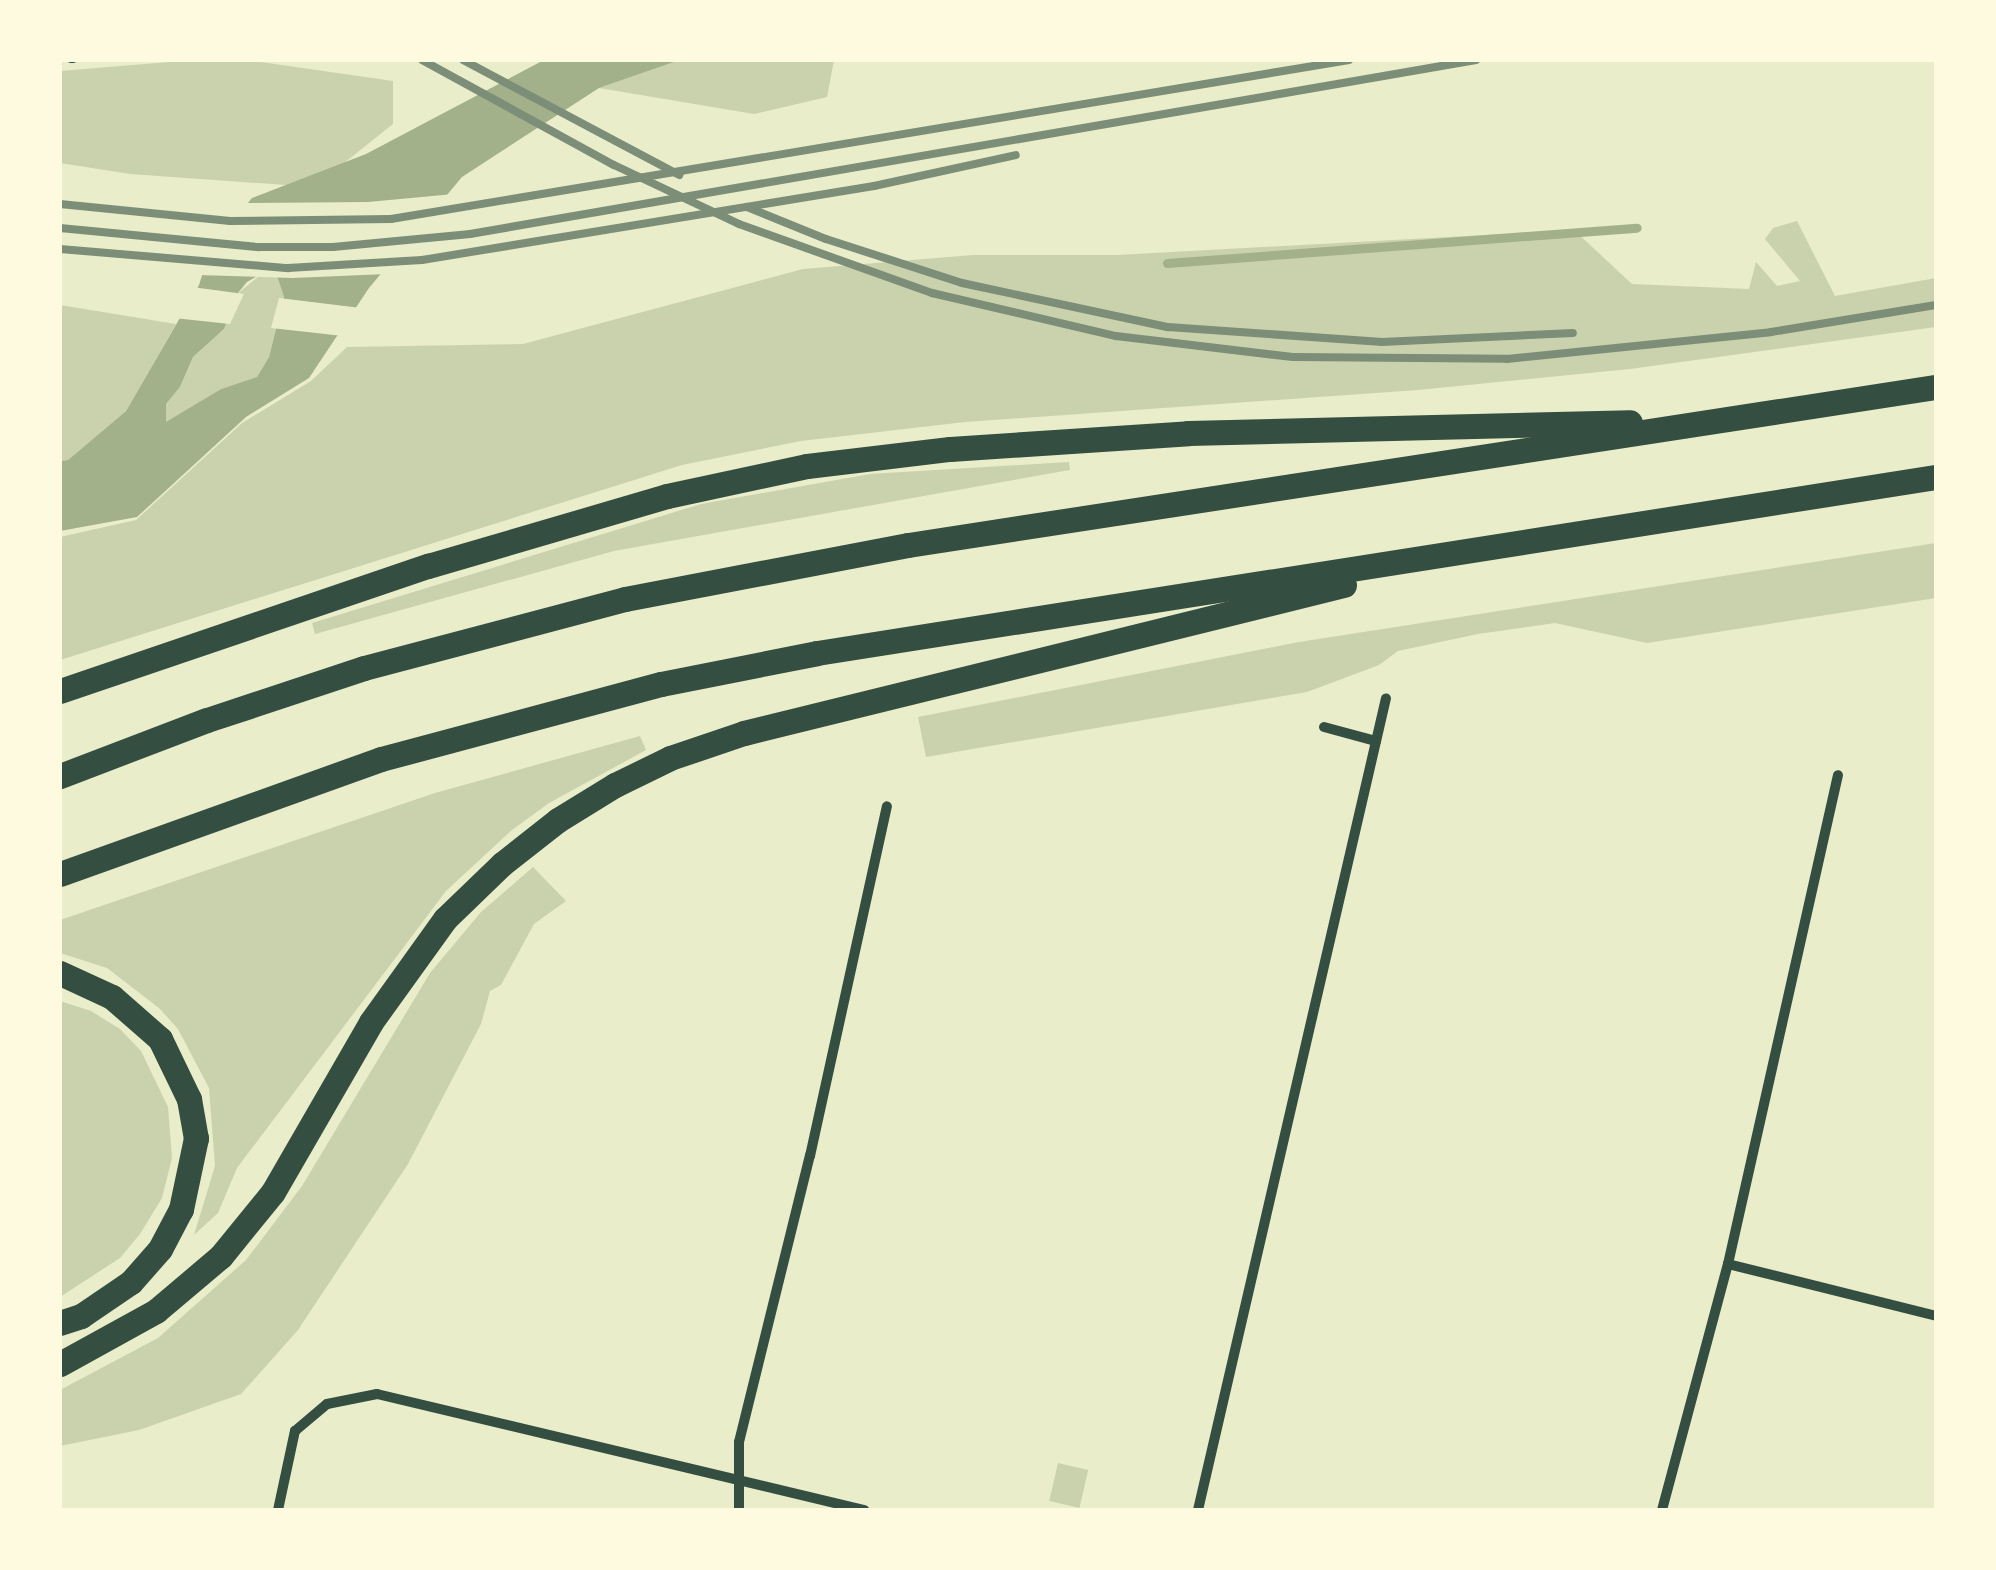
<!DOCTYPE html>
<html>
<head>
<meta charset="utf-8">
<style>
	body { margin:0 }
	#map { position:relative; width:1996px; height:1570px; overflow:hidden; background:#e9edc9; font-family:Lato,sans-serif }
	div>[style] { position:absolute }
	.green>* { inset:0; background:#cad2ad; transform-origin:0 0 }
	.water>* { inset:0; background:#a3b18a }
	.pier>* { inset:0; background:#e9edc9 }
	.stream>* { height:9px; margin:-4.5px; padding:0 4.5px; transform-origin:4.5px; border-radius:4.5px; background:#a3b18a }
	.path>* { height:5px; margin:-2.5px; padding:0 2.5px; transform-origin:2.5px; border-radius:2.5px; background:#344e41 }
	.minor>* { height:10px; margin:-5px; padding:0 5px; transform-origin:5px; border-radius:5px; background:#344e41 }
	.motorway>* { height:25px; margin:-12.5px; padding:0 12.5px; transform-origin:12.5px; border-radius:12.5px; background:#344e41 }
	.rail>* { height:8px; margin:-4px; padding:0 4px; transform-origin:4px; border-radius:4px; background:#7c8e77 }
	span { translate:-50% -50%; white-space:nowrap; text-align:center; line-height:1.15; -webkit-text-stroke:10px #fefae0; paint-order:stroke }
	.frame { position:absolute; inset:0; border:62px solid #fefae0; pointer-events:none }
</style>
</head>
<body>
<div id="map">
	<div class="green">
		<div style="clip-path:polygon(194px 60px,247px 60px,393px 81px,393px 124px,314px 187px,130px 174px,60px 163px,60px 71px)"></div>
		<div style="clip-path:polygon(680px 60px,834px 60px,827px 97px,754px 114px,599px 88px)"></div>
		<div style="clip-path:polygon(1797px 221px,1835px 296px,1936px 278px,1936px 327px,1630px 369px,1418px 390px,965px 422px,801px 441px,682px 465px,60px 660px,60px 537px,136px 520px,242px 423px,311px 381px,347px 347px,523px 344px,803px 269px,973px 255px,1117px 255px,1574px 230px,1632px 284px,1749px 289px,1756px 262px,1777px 286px,1800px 281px,1765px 239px,1773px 228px)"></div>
		<div style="clip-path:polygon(264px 272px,276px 273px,284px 297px,269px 357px,257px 377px,221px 389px,166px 423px,166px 404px,180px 387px,193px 357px,224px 329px,237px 294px)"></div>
		<div style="clip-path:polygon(60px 305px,176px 324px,126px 411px,68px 460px,60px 461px)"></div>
		<div style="clip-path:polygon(1069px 462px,1070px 470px,614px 551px,315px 634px,312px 623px,701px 504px,870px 474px)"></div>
		<div style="clip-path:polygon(1936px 543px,1936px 598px,1647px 643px,1555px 623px,1478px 634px,1398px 651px,1379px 665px,1307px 692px,926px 757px,918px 717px,1299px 642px)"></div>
		<div style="clip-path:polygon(640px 736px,646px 750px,549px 803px,512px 830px,446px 891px,237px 1168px,218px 1213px,194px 1235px,215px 1166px,209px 1088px,178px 1029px,159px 1008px,107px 968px,60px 953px,60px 920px,435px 793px)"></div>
		<div style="clip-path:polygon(533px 867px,566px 901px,534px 924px,501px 985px,490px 991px,481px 1024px,408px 1164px,298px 1330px,241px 1394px,139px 1430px,60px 1446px,60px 1390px,158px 1338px,246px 1260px,302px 1186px,430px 973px,481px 912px)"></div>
		<div style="clip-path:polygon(60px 1001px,91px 1011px,120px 1029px,141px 1051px,168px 1107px,172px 1158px,162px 1198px,140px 1234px,120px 1258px,60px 1297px)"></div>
		<div style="left:1058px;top:1463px;width:31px;height:39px;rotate:13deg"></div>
	</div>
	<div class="water">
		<div style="clip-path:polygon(evenodd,544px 60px,680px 60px,599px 88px,462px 177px,369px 288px,309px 378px,246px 417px,137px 517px,60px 531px,60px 461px,68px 460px,126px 411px,199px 285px,211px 247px,252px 198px,366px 154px,544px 60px,264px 272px,276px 273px,284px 297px,269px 357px,257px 377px,221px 389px,166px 422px,166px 404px,180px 387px,193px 357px,224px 329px,237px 294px,247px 282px,264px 272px)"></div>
	</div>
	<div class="pier">
		<div style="clip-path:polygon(454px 194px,387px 274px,292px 278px,197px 275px,207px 244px,242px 203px,368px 202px)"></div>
		<div style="clip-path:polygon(192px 287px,244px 294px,230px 324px,174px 318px)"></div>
		<div style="clip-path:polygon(279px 298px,361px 308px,343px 336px,271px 328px)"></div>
	</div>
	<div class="stream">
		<div style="left:1167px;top:263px;width:471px;rotate:-4.3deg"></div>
	</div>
	<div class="path">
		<div style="left:70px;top:60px;width:3px"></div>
	</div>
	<div class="minor">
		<div style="left:1324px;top:727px;width:54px;rotate:15.1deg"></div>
		<div style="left:1728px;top:1264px;width:214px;rotate:14deg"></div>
		<div style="left:278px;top:1510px;width:81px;rotate:-77.9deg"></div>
		<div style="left:295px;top:1431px;width:42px;rotate:-40.2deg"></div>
		<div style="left:327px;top:1404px;width:51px;rotate:-11.3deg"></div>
		<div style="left:377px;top:1394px;width:501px;rotate:13.4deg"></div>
		<div style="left:739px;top:1510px;width:68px;rotate:-90deg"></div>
		<div style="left:739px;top:1442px;width:295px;rotate:-76.1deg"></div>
		<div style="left:810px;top:1156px;width:358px;rotate:-77.6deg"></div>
		<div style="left:1198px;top:1510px;width:833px;rotate:-76.96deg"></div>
		<div style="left:1662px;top:1510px;width:255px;rotate:-75deg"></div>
		<div style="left:1728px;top:1264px;width:501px;rotate:-77.32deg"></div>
	</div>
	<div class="motorway">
		<div style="left:60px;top:691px;width:389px;rotate:-18.8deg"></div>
		<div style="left:428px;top:566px;width:249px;rotate:-16.3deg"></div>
		<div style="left:667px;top:496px;width:143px;rotate:-12.1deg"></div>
		<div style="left:807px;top:466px;width:144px;rotate:-6.8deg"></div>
		<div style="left:950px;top:449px;width:239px;rotate:-3.8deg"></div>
		<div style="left:1188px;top:433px;width:442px;rotate:-1.4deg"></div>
		<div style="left:60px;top:776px;width:157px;rotate:-20.9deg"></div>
		<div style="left:207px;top:720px;width:165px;rotate:-18.3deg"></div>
		<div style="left:364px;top:668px;width:270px;rotate:-14.8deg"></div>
		<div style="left:625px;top:599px;width:288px;rotate:-10.8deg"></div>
		<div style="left:908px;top:545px;width:1040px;rotate:-8.74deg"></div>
		<div style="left:60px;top:874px;width:341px;rotate:-19.7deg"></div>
		<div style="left:381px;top:759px;width:290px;rotate:-15deg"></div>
		<div style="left:661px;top:684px;width:159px;rotate:-11.2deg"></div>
		<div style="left:817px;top:653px;width:1133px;rotate:-8.94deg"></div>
		<div style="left:60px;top:973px;width:57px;rotate:24.8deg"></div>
		<div style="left:112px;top:997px;width:64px;rotate:41.2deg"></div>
		<div style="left:160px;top:1039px;width:67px;rotate:64.2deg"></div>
		<div style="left:189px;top:1099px;width:40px;rotate:80deg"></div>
		<div style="left:196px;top:1138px;width:73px;rotate:101.9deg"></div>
		<div style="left:181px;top:1209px;width:45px;rotate:117.7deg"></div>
		<div style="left:160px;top:1249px;width:44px;rotate:131.3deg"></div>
		<div style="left:131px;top:1282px;width:60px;rotate:145.8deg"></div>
		<div style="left:81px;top:1316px;width:22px;rotate:162deg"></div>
		<div style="left:60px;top:1364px;width:110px;rotate:-28.9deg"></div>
		<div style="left:156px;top:1311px;width:85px;rotate:-40.2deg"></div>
		<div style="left:221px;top:1256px;width:82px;rotate:-50.9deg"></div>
		<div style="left:273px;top:1192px;width:196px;rotate:-60deg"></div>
		<div style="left:371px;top:1022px;width:127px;rotate:-54.3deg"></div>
		<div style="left:445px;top:919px;width:79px;rotate:-44deg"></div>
		<div style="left:502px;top:864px;width:71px;rotate:-38.2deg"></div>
		<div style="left:558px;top:820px;width:67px;rotate:-31.6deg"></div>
		<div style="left:615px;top:785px;width:61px;rotate:-26.1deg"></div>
		<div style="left:670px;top:758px;width:78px;rotate:-18.7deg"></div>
		<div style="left:744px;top:733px;width:618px;rotate:-13.86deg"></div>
	</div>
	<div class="rail">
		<div style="left:422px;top:60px;width:219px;rotate:28.7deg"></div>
		<div style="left:614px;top:165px;width:138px;rotate:25.3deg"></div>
		<div style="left:739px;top:224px;width:205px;rotate:19.7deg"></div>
		<div style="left:932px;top:293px;width:189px;rotate:13.2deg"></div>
		<div style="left:1116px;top:336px;width:178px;rotate:6.8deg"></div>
		<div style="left:1293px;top:357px;width:214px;rotate:0.5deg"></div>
		<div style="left:1507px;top:359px;width:265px;rotate:-5.8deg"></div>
		<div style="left:1771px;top:332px;width:167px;rotate:-9.3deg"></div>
		<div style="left:463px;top:60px;width:245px;rotate:28deg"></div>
		<div style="left:60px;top:204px;width:171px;rotate:5.7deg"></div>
		<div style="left:230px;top:221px;width:161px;rotate:-0.7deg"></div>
		<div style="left:391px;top:219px;width:971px;rotate:-9.42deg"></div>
		<div style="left:747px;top:207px;width:85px;rotate:22.1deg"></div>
		<div style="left:826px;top:239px;width:143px;rotate:17.9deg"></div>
		<div style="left:962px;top:283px;width:211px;rotate:12.1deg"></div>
		<div style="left:1168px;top:327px;width:215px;rotate:4deg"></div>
		<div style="left:1382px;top:342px;width:191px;rotate:-2.7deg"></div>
		<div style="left:60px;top:228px;width:200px;rotate:5.5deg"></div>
		<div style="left:259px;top:247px;width:74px"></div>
		<div style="left:333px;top:247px;width:138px;rotate:-5.4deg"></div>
		<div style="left:470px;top:234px;width:1021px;rotate:-9.81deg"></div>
		<div style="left:60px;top:249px;width:229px;rotate:4.8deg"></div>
		<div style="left:288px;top:268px;width:134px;rotate:-3.4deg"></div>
		<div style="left:422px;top:260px;width:458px;rotate:-9.3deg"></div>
		<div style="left:874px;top:186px;width:145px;rotate:-12.3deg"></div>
	</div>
	<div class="frame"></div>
</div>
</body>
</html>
